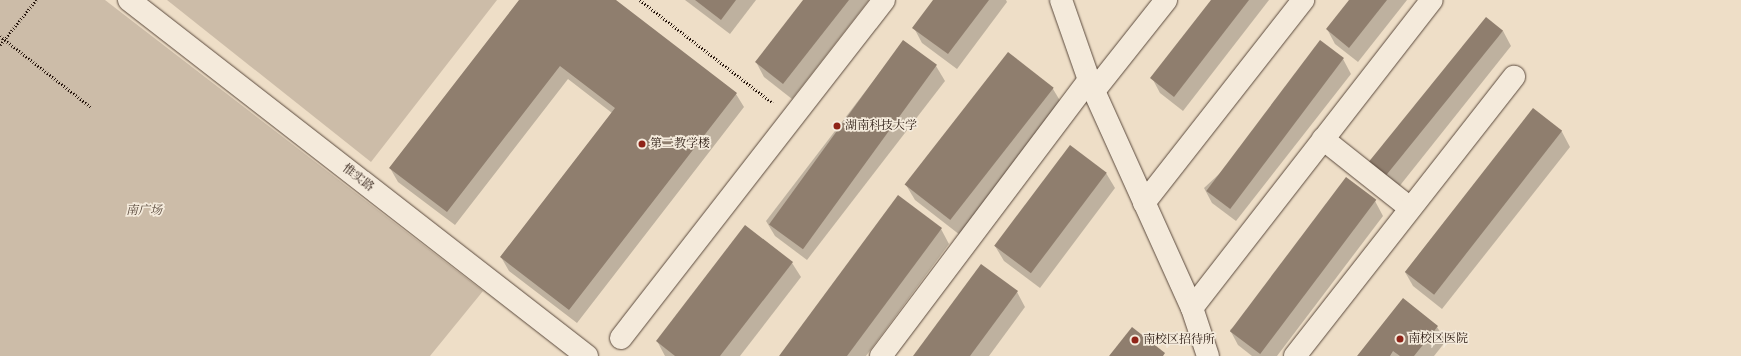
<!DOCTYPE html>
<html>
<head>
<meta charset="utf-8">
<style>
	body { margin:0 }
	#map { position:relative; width:1741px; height:356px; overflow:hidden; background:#eedec7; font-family:"IM FELL Double Pica","Noto Serif SC",serif }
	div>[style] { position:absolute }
	.green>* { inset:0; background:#ccbca8 }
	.shadow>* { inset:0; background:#0003 }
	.building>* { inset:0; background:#8f7e6e; transform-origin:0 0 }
	.path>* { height:2.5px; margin-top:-1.25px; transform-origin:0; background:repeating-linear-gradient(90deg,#28170e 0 1px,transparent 0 3px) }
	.roads { filter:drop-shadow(0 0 1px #5a493c) drop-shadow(0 0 1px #5a493c) }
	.minor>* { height:22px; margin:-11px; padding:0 11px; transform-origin:11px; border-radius:11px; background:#f4eadb }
	.dots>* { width:11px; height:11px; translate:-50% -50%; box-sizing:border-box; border:2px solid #f4eadb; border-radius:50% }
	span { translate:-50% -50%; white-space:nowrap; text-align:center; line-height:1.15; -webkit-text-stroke:3.5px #f4eadb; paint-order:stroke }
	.poi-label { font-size:12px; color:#28170e }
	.left { translate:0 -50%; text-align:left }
	.street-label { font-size:12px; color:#28170e }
	.park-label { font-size:12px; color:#59493c; font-style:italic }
</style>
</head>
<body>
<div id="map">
	<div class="green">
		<div style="clip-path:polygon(0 0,105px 0,483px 291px,430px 356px,0 356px)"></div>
		<div style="clip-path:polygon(167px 0,497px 0,371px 162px)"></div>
	</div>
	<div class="shadow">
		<div style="clip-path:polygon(520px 0,614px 0,736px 94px,744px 107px,577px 323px,509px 271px,501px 257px,612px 113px,568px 79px,455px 225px,398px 182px,390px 168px)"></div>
		<div style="clip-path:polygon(685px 0,756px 0,730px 34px)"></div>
		<div style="clip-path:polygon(804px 0,869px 0,792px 99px,764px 77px,756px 62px)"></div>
		<div style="clip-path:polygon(934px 0,1006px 0,1007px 2px,957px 69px,922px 43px,914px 28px)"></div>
		<div style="clip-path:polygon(1212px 0,1269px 0,1183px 111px,1160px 93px,1152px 78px)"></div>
		<div style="clip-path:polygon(1350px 0,1407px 0,1358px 62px,1335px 44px,1327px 29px)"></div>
		<div style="clip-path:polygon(1503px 31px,1511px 46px,1394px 193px,1370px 166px)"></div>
		<div style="clip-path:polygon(904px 41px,936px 66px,945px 81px,807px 260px,775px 236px,766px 221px)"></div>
		<div style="clip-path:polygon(1008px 54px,1053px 89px,1062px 104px,960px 235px,915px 200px,906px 185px)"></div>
		<div style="clip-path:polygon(1343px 59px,1351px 74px,1236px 221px,1212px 203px,1204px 188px)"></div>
		<div style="clip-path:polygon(1533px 110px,1562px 132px,1570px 147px,1442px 309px,1413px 286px,1405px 272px)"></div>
		<div style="clip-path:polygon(1106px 173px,1115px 188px,1040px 288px,1004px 261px,995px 246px)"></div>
		<div style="clip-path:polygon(1375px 201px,1383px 216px,1277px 356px,1252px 356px,1238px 345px,1230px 330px)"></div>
		<div style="clip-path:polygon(941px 229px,949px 244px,866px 356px,780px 356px)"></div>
		<div style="clip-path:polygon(792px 263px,801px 277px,740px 356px,665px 356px,657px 341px)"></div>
		<div style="clip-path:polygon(1017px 292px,1025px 307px,989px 356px,914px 356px)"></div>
		<div style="clip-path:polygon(1437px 327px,1446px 341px,1434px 356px,1359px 356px)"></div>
	</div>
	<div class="building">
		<div style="clip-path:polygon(519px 0,616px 0,737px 93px,569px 310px,500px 257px,615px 108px,560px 66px,447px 212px,389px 168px)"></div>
		<div style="clip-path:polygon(695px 0,736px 0,721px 20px)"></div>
		<div style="clip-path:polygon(803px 0,849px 0,783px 84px,755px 62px)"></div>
		<div style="clip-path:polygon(933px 0,989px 0,948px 54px,912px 28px)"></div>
		<div style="clip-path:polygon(1211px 0,1249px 0,1174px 97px,1150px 78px)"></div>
		<div style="clip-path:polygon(1349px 0,1387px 0,1349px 48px,1326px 29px)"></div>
		<div style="left:1486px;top:17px;width:22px;height:190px;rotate:39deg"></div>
		<div style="left:903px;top:40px;width:42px;height:228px;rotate:36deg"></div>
		<div style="left:1320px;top:40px;width:30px;height:189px;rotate:37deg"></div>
		<div style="left:1008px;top:52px;width:58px;height:168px;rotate:38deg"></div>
		<div style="left:1533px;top:108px;width:37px;height:208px;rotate:38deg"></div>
		<div style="left:1070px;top:145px;width:46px;height:126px;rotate:37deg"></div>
		<div style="left:1346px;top:177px;width:38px;height:193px;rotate:37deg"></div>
		<div style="clip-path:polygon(898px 195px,942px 228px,847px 356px,779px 356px)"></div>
		<div style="clip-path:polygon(745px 225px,793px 262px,720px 356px,675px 356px,656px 341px)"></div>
		<div style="clip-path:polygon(981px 264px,1018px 291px,970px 356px,913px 356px)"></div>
		<div style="clip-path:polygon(1403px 298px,1438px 326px,1414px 356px,1400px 356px,1393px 351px,1390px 356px,1357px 356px)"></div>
		<div style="clip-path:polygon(1132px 327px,1165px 353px,1163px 356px,1109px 356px)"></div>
	</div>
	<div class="path">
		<div style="left:640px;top:0;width:168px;rotate:37.8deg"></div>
		<div style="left:0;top:36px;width:115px;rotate:38deg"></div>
		<div style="left:0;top:45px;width:58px;rotate:-51.3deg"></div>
	</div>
	<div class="roads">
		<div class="minor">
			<div style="left:129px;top:0;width:580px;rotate:37.86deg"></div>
			<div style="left:1061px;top:0;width:85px;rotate:70.7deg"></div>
			<div style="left:1089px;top:80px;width:250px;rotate:65.7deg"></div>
			<div style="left:1192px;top:308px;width:51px;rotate:71.6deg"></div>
			<div style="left:1094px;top:91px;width:116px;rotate:-51.6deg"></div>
			<div style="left:1323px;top:139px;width:111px;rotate:38.4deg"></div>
			<div style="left:1144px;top:203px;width:258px;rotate:-51.9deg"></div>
			<div style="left:1192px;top:308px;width:390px;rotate:-52.1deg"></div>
			<div style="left:621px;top:338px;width:428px;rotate:-52.1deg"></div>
			<div style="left:881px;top:356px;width:346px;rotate:-53deg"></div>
			<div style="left:1295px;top:356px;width:355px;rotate:-51.9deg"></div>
		</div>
	</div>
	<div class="dots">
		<div style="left:837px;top:126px;background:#8f2418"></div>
		<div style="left:642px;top:144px;background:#8f2418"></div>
		<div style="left:1400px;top:339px;background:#8f2418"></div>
		<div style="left:1135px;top:340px;background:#8f2418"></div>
	</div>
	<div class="poi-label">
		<span class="left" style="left:845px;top:126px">湖南科技大学</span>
		<span class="left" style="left:650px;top:144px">第二教学楼</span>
		<span class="left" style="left:1408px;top:339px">南校区医院</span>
		<span class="left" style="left:1143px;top:340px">南校区招待所</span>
	</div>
	<div class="street-label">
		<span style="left:358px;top:178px;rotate:38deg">惟实路</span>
	</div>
	<div class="park-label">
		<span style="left:144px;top:211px">南广场</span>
	</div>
</div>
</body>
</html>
